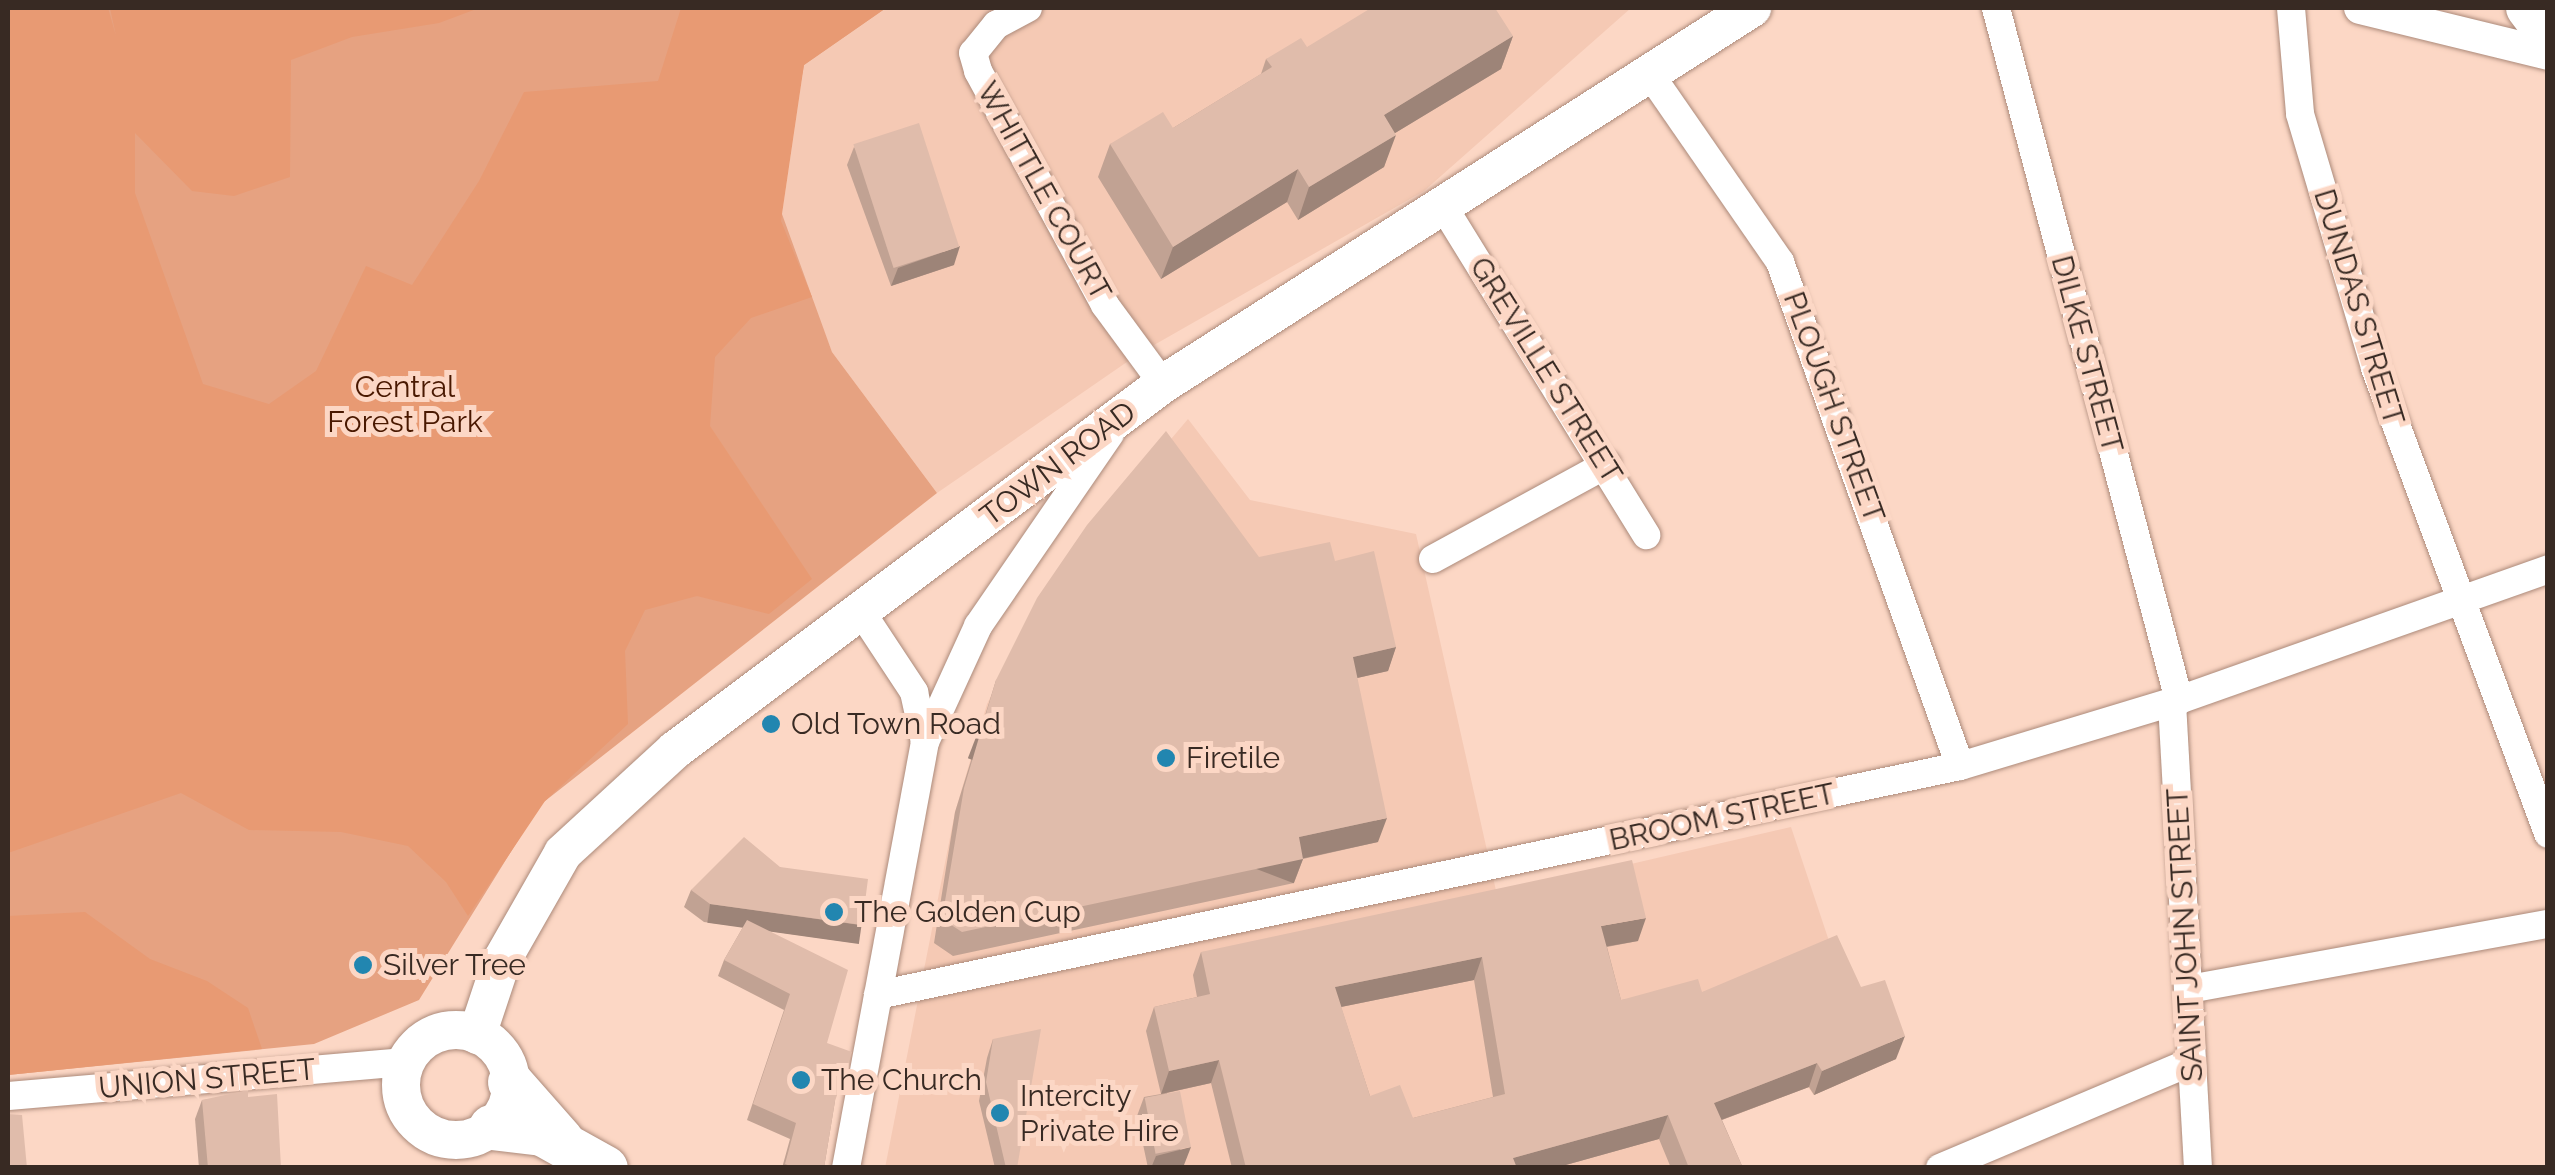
<!DOCTYPE html>
<html>
<head>
<meta charset="utf-8">
<style>
	body { margin:0 }
	#map { position:relative; width:2555px; height:1175px; overflow:hidden; background:#fcd7c5; font-family:Raleway,sans-serif }
	div>[style] { position:absolute }
	.built>* { inset:0; background:#f5c9b4 }
	.green>* { inset:0; background:#e6a281 }
	.forest>* { inset:0; background:#e89a73 }
	.roads { filter:drop-shadow(0 0 2px #ac8a7a) drop-shadow(0 0 2px #ac8a7a) }
	.minor>* { height:28px; margin:-14px; padding:0 14px; transform-origin:14px; border-radius:14px; background:#fff }
	.tertiary>* { height:32px; margin:-16px; padding:0 16px; transform-origin:16px; border-radius:16px; background:#fff }
	.secondary>* { height:38px; margin:-19px; padding:0 19px; transform-origin:19px; border-radius:19px; background:#fff }
	.secondary>.ring { margin:-19px; padding:0; box-sizing:content-box; background:none; border:38px solid #fff; border-radius:50% }
	.primary>* { height:42px; margin:-21px; padding:0 21px; transform-origin:21px; border-radius:21px; background:#fff }
	.trunk>* { height:45px; margin:-22.5px; padding:0 22.5px; transform-origin:22.5px; border-radius:22.5px; background:#fff }
	.wall>* { inset:0; background:#c1a293 }
	.shaded-wall>* { inset:0; background:#9d8478; transform-origin:0 0 }
	.building>* { inset:0; background:#e0bcab; transform-origin:0 0 }
	.dots>* { width:28px; height:28px; translate:-50% -50%; box-sizing:border-box; border:5px solid #fcd7c5; border-radius:50% }
	span { translate:-50% -50%; white-space:nowrap; text-align:center; line-height:1.15; -webkit-text-stroke:10px #fcd7c5; paint-order:stroke }
	.street-label { font-size:30px; color:#382a23 }
	.park-label { font-size:30px; color:#491800 }
	.poi-label { font-size:30px; color:#382a23 }
	.left { translate:0 -50%; text-align:left }
	.frame { position:absolute; inset:0; border:10px solid #382a23; pointer-events:none }
</style>
</head>
<body>
<div id="map">
	<div class="built">
		<div style="clip-path:polygon(886px 8px,1631px 8px,1424px 191px,1140px 353px,937px 493px,832px 352px,781px 221px,804px 65px)"></div>
		<div style="clip-path:polygon(1188px 419px,1250px 500px,1416px 534px,1497px 895px,1791px 827px,1852px 1010px,1876px 1003px,1896px 1059px,1814px 1095px,1808px 1087px,1706px 1126px,1724px 1167px,885px 1168px,955px 812px,987px 704px,1028px 622px,1078px 549px)"></div>
	</div>
	<div class="green">
		<div style="clip-path:polygon(8px 8px,886px 8px,804px 65px,778px 203px,832px 352px,937px 493px,540px 805px,419px 1000px,314px 1044px,8px 1075px)"></div>
	</div>
	<div class="forest">
		<div style="clip-path:polygon(8px 8px,108px 8px,116px 36px,110px 8px,479px 8px,439px 23px,352px 37px,291px 60px,290px 177px,234px 196px,192px 191px,135px 133px,135px 193px,203px 384px,269px 404px,316px 371px,366px 266px,412px 285px,479px 181px,524px 92px,658px 81px,681px 8px,886px 8px,804px 65px,781px 221px,812px 297px,751px 318px,715px 357px,710px 426px,812px 579px,769px 614px,697px 596px,645px 610px,625px 651px,628px 724px,545px 801px,468px 916px,446px 882px,408px 846px,341px 832px,249px 830px,181px 793px,8px 853px)"></div>
		<div style="clip-path:polygon(85px 912px,150px 959px,207px 981px,248px 1008px,262px 1049px,8px 1075px,8px 916px)"></div>
	</div>
	<div class="roads">
		<div class="minor">
			<div style="left:1028px;top:8px;width:36px;rotate:152deg"></div>
			<div style="left:996px;top:25px;width:36px;rotate:129deg"></div>
			<div style="left:973px;top:53px;width:19px;rotate:74deg"></div>
			<div style="left:978px;top:71px;width:266px;rotate:61.5deg"></div>
			<div style="left:1105px;top:305px;width:98px;rotate:53.7deg"></div>
			<div style="left:1996px;top:8px;width:716px;rotate:75.19deg"></div>
			<div style="left:2291px;top:8px;width:106px;rotate:85.1deg"></div>
			<div style="left:2300px;top:114px;width:265px;rotate:73.5deg"></div>
			<div style="left:2375px;top:368px;width:497px;rotate:69.6deg"></div>
			<div style="left:1652px;top:77px;width:225px;rotate:55.3deg"></div>
			<div style="left:1780px;top:262px;width:535px;rotate:70.35deg"></div>
			<div style="left:1443px;top:206px;width:387px;rotate:58.3deg"></div>
			<div style="left:1433px;top:559px;width:198px;rotate:-28.6deg"></div>
			<div style="left:862px;top:613px;width:95px;rotate:56.6deg"></div>
			<div style="left:914px;top:692px;width:51px;rotate:77.6deg"></div>
			<div style="left:2172px;top:703px;width:466px;rotate:86.8deg"></div>
			<div style="left:2189px;top:989px;width:365px;rotate:-10.3deg"></div>
			<div style="left:878px;top:995px;width:1106px;rotate:-11.95deg"></div>
			<div style="left:1960px;top:766px;width:229px;rotate:-16.8deg"></div>
			<div style="left:2179px;top:700px;width:392px;rotate:-19.5deg"></div>
			<div style="left:8px;top:1096px;width:399px;rotate:-4.9deg"></div>
			<div style="left:846px;top:1168px;width:433px;rotate:-79.5deg"></div>
			<div style="left:925px;top:742px;width:128px;rotate:-65.4deg"></div>
			<div style="left:978px;top:626px;width:233px;rotate:-55.5deg"></div>
			<div style="left:1940px;top:1168px;width:272px;rotate:-22.9deg"></div>
		</div>
		<div class="tertiary">
			<div style="left:2360px;top:8px;width:194px;rotate:13.7deg"></div>
		</div>
		<div class="secondary">
			<div class="ring" style="left:401px;top:1030px;width:72px;height:72px"></div>
			<div style="left:477px;top:1035px;width:79px;rotate:-71.6deg"></div>
			<div style="left:502px;top:960px;width:123px;rotate:-60.3deg"></div>
			<div style="left:563px;top:853px;width:152px;rotate:-42.6deg"></div>
			<div style="left:675px;top:750px;width:610px;rotate:-36.87deg"></div>
			<div style="left:1163px;top:384px;width:699px;rotate:-32.55deg"></div>
		</div>
		<div class="primary">
			<div style="left:2527px;top:8px;width:35px;rotate:53deg"></div>
		</div>
		<div class="trunk">
			<div style="left:510px;top:1082px;width:77px;rotate:48.7deg"></div>
			<div style="left:491px;top:1127px;width:51px;rotate:6.7deg"></div>
			<div style="left:542px;top:1133px;width:72px;rotate:29.1deg"></div>
		</div>
	</div>
	<div class="wall">
		<div style="clip-path:polygon(1513px 36px,1501px 69px,1395px 133px,1384px 167px,1298px 220px,1287px 202px,1161px 279px,1098px 177px,1110px 144px,1173px 128px,1261px 74px,1266px 59px,1307px 47px)"></div>
		<div style="clip-path:polygon(854px 147px,954px 265px,891px 286px,847px 165px)"></div>
		<div style="clip-path:polygon(1259px 557px,1335px 561px,1396px 647px,1388px 671px,1357px 678px,1378px 842px,1303px 859px,1294px 883px,953px 956px,934px 943px,955px 812px,996px 680px)"></div>
		<div style="clip-path:polygon(780px 867px,862px 925px,855px 943px,769px 931px,827px 1043px,835px 1101px,824px 1168px,782px 1168px,790px 1139px,747px 1120px,784px 1010px,718px 976px,724px 960px,743px 927px,704px 922px,684px 907px,691px 890px)"></div>
		<div style="clip-path:polygon(evenodd,1638px 941px,1607px 947px,1621px 1000px,1702px 992px,1861px 987px,1896px 1059px,1814px 1095px,1809px 1087px,1722px 1120px,1743px 1168px,1671px 1168px,1659px 1139px,1555px 1168px,1232px 1168px,1211px 1083px,1167px 1093px,1184px 1165px,1175px 1168px,1148px 1168px,1137px 1116px,1144px 1097px,1161px 1094px,1146px 1031px,1154px 1007px,1197px 997px,1193px 975px,1201px 952px,1638px 941px,1474px 980px,1493px 1097px,1413px 1118px,1370px 1096px,1341px 1007px,1474px 980px)"></div>
		<div style="clip-path:polygon(993px 1039px,1017px 1168px,995px 1168px,979px 1101px,987px 1058px)"></div>
		<div style="clip-path:polygon(248px 1097px,281px 1168px,199px 1168px,195px 1119px,202px 1100px)"></div>
	</div>
	<div class="shaded-wall">
		<div style="clip-path:polygon(1513px 36px,1501px 69px,1372px 147px,1384px 115px)"></div>
		<div style="clip-path:polygon(1396px 135px,1384px 167px,1298px 220px,1309px 187px)"></div>
		<div style="clip-path:polygon(1298px 169px,1287px 202px,1161px 279px,1173px 247px)"></div>
		<div style="clip-path:polygon(960px 246px,954px 265px,891px 286px,898px 268px)"></div>
		<div style="clip-path:polygon(1396px 647px,1388px 671px,1344px 681px,1353px 657px)"></div>
		<div style="clip-path:polygon(1387px 818px,1378px 842px,1291px 861px,1299px 837px)"></div>
		<div style="left:1303px;top:859px;width:26px;height:349px;rotate:111deg"></div>
		<div style="left:710px;top:904px;width:153px;height:19px;rotate:8deg"></div>
		<div style="clip-path:polygon(1646px 918px,1638px 941px,1592px 949px,1601px 926px)"></div>
		<div style="clip-path:polygon(1482px 957px,1474px 980px,1326px 1010px,1335px 987px)"></div>
		<div style="clip-path:polygon(1905px 1036px,1896px 1059px,1814px 1095px,1822px 1071px)"></div>
		<div style="clip-path:polygon(1219px 1060px,1211px 1083px,1161px 1094px,1169px 1071px)"></div>
		<div style="clip-path:polygon(1817px 1063px,1809px 1087px,1705px 1126px,1714px 1103px)"></div>
		<div style="clip-path:polygon(1668px 1115px,1659px 1139px,1555px 1168px,1509px 1168px,1513px 1158px)"></div>
		<div style="clip-path:polygon(1191px 1147px,1184px 1165px,1175px 1168px,1151px 1168px,1156px 1156px)"></div>
	</div>
	<div class="building">
		<div style="clip-path:polygon(1371px 8px,1495px 8px,1513px 36px,1384px 115px,1396px 135px,1309px 187px,1298px 169px,1173px 247px,1110px 144px,1163px 112px,1173px 128px,1272px 67px,1266px 59px,1301px 38px,1307px 47px)"></div>
		<div style="left:919px;top:123px;width:130px;height:69px;rotate:72deg"></div>
		<div style="clip-path:polygon(1166px 431px,1259px 557px,1330px 542px,1335px 561px,1374px 551px,1396px 647px,1353px 657px,1387px 818px,1299px 837px,1303px 859px,962px 932px,942px 919px,964px 788px,996px 680px,1037px 598px,1087px 525px)"></div>
		<div style="clip-path:polygon(744px 837px,780px 867px,868px 879px,862px 925px,710px 904px,691px 890px)"></div>
		<div style="clip-path:polygon(evenodd,1632px 860px,1646px 918px,1601px 926px,1621px 1000px,1698px 979px,1702px 992px,1837px 935px,1861px 987px,1885px 980px,1905px 1036px,1822px 1071px,1817px 1063px,1714px 1103px,1743px 1168px,1689px 1168px,1668px 1115px,1513px 1158px,1517px 1168px,1246px 1168px,1219px 1060px,1169px 1071px,1154px 1007px,1210px 994px,1201px 952px,1632px 860px,1482px 957px,1505px 1094px,1413px 1118px,1400px 1085px,1370px 1096px,1335px 987px,1482px 957px)"></div>
		<div style="clip-path:polygon(747px 920px,848px 970px,827px 1043px,852px 1052px,835px 1101px,824px 1168px,796px 1168px,785px 1164px,796px 1123px,753px 1104px,790px 994px,724px 960px)"></div>
		<div style="clip-path:polygon(1041px 1029px,1017px 1168px,1006px 1168px,986px 1082px,993px 1039px)"></div>
		<div style="clip-path:polygon(248px 1090px,248px 1097px,277px 1094px,281px 1168px,208px 1168px,202px 1100px)"></div>
		<div style="left:1180px;top:1091px;width:57px;height:36px;rotate:79deg"></div>
		<div style="clip-path:polygon(8px 1114px,22px 1115px,27px 1168px,8px 1168px)"></div>
	</div>
	<div class="dots">
		<div style="left:771px;top:724px;background:#2286b0"></div>
		<div style="left:1166px;top:758px;background:#2286b0"></div>
		<div style="left:834px;top:912px;background:#2286b0"></div>
		<div style="left:363px;top:965px;background:#2286b0"></div>
		<div style="left:801px;top:1080px;background:#2286b0"></div>
		<div style="left:1000px;top:1113px;background:#2286b0"></div>
	</div>
	<div class="street-label">
		<span style="left:1044px;top:191px;rotate:61deg">WHITTLE COURT</span>
		<span style="left:2359px;top:307px;rotate:73deg">DUNDAS STREET</span>
		<span style="left:2087px;top:354px;rotate:75deg">DILKE STREET</span>
		<span style="left:1546px;top:370px;rotate:58deg">GREVILLE STREET</span>
		<span style="left:1834px;top:407px;rotate:70deg">PLOUGH STREET</span>
		<span style="left:1058px;top:464px;rotate:-37deg">TOWN ROAD</span>
		<span style="left:1722px;top:817px;rotate:-12deg">BROOM STREET</span>
		<span style="left:2185px;top:935px;rotate:-93deg">SAINT JOHN STREET</span>
		<span style="left:207px;top:1079px;rotate:-5deg">UNION STREET</span>
	</div>
	<div class="park-label">
		<span style="left:405px;top:404px">Central<br>Forest Park</span>
	</div>
	<div class="poi-label">
		<span class="left" style="left:791px;top:724px">Old Town Road</span>
		<span class="left" style="left:1186px;top:758px">Firetile</span>
		<span class="left" style="left:854px;top:912px">The Golden Cup</span>
		<span class="left" style="left:383px;top:965px">Silver Tree</span>
		<span class="left" style="left:821px;top:1080px">The Church</span>
		<span class="left" style="left:1020px;top:1113px">Intercity<br>Private Hire</span>
	</div>
	<div class="frame"></div>
</div>
</body>
</html>
